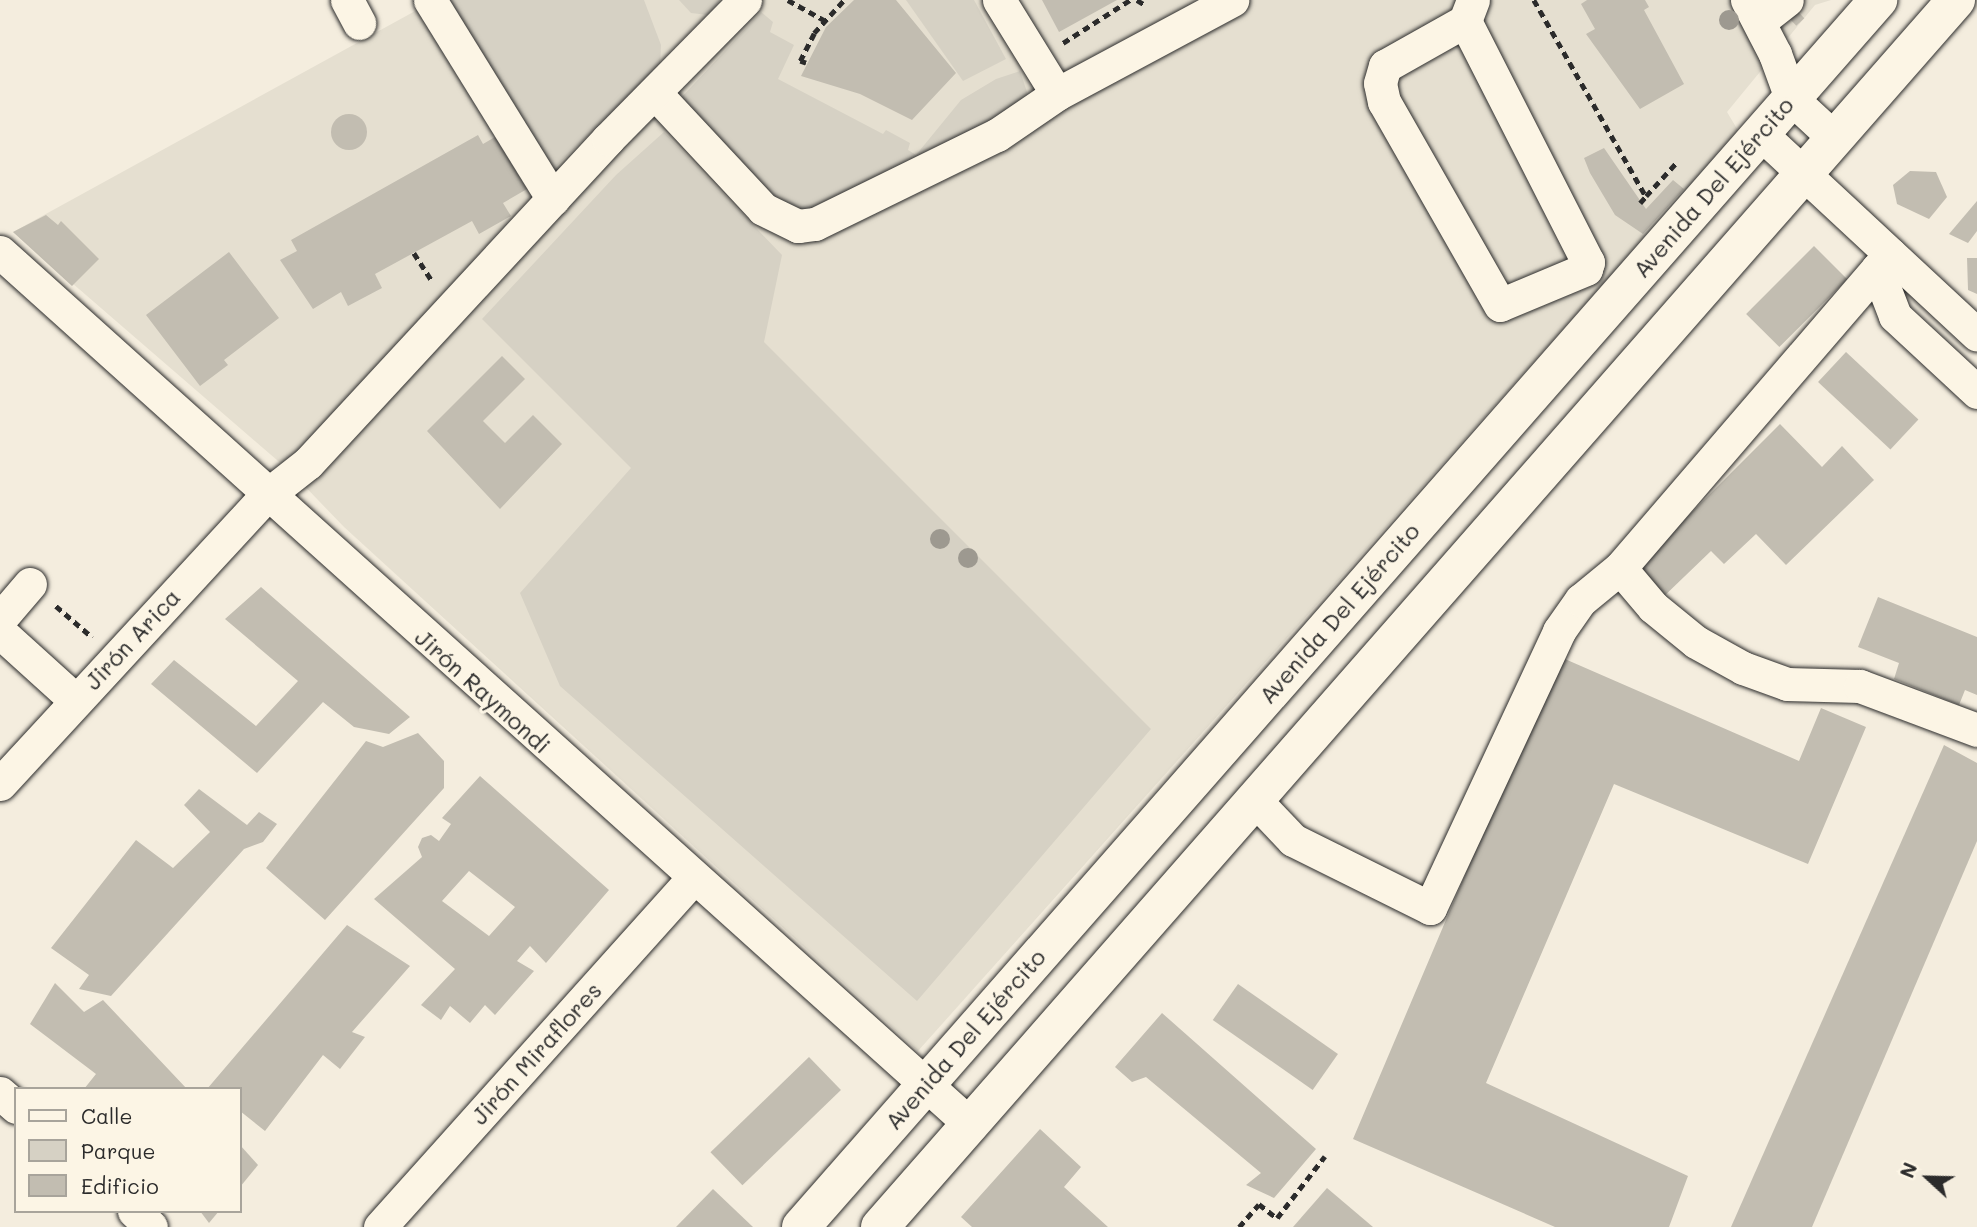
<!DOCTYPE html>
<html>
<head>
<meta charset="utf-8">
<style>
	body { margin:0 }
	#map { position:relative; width:1977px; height:1227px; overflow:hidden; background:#f4edde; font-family:Mali,sans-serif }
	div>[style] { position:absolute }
	.built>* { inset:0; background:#e5dfd0 }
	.green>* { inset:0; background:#d6d1c4 }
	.building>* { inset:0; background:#c2bdb1; transform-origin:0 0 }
	.round { border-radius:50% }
	.path>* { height:4.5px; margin-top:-2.25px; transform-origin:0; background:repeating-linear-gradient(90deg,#2b2b2b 0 7px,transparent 0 12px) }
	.roads { filter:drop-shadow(0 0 2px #2b2b2b) drop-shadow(0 0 2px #2b2b2b) }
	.minor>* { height:33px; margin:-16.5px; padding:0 16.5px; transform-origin:16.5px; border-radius:16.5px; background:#fcf5e5 }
	.major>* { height:38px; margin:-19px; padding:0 19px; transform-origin:19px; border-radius:19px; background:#fcf5e5 }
	.trees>* { width:20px; height:20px; margin:-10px; border-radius:50%; background:#9d9990 }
	span { translate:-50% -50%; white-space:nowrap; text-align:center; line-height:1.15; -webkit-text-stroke:6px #fcf5e5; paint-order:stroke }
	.street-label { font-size:23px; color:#2b2b2b }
	.legend { position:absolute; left:14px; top:1087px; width:228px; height:126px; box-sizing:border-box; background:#fcf5e5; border:2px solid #a8a49b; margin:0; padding:9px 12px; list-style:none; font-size:21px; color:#2b2b2b }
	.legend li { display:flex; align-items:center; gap:14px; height:35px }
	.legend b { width:35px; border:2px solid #a8a49b }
	.north { position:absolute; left:1893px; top:1143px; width:70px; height:70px; -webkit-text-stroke:5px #fcf5e5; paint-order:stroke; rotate:292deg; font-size:19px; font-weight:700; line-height:28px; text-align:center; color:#2b2b2b }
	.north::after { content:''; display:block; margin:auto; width:24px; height:32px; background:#2b2b2b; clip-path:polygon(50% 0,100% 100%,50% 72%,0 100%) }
</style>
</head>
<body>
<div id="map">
	<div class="built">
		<div style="clip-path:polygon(412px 0,1831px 0,1815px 5px,1727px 112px,1739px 132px,918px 1051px,344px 527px,292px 473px,13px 232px,417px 10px)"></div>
	</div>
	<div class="green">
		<div style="clip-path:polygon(440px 0,644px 0,661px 45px,660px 66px,547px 175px)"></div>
		<div style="clip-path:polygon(679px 0,720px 0,708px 15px,691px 13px)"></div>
		<div style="clip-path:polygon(906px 0,974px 0,1006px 59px,963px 81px)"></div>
		<div style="clip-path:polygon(761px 12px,773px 22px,770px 32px,794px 45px,778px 79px,883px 134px,886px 130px,910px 143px,908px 150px,916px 155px,961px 100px,996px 79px,1020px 71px,1028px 95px,1021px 105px,804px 220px,782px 211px,680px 99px)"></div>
		<div style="clip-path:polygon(664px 132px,782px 255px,764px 342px,1151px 729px,917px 1001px,560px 686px,520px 593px,631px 468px,482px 319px,616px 175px)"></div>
	</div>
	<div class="building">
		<div style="clip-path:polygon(854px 0,896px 0,956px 73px,912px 120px,860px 94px,801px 76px,826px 27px)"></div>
		<div style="clip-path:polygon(1042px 0,1117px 0,1059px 32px)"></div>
		<div style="clip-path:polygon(1587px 0,1645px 0,1649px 7px,1644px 10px,1684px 84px,1640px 109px,1586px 34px,1595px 29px,1581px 4px)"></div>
		<div style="left:1790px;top:3px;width:21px;height:11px;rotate:47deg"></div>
		<div class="round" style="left:331px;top:114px;width:36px;height:36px"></div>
		<div style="clip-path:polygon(478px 135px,483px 144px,495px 137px,527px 189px,503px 203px,511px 216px,479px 234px,472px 221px,375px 274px,382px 288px,348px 306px,341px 292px,313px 309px,280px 260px,297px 251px,291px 240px)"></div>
		<div style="clip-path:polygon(1604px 148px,1646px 209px,1673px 180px,1684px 189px,1643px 234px,1615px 215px,1590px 173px,1584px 158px)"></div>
		<div style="clip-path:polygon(1910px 171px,1936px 172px,1947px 197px,1929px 219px,1897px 204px,1893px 185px)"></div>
		<div style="clip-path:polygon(1977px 201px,1977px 231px,1968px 243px,1949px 234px)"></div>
		<div style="clip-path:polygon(46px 215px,58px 225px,61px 221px,99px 259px,72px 286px,13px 232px)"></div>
		<div style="left:1814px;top:246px;width:47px;height:96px;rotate:45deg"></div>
		<div style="clip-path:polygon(229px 252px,279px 318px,224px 360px,228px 365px,200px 386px,146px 315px)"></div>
		<div style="clip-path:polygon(1967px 258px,1977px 258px,1977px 294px,1968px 290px)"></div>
		<div style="left:1846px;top:352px;width:99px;height:41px;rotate:43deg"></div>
		<div style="clip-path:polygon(502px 356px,525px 379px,483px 421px,505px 443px,533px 415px,562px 444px,500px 509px,427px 431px)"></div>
		<div style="clip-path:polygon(1780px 424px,1822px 467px,1842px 446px,1874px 480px,1786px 565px,1756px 534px,1724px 564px,1711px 551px,1659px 601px,1631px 573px)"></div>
		<div style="clip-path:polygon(261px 587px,410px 717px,389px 734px,354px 727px,323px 702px,257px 773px,151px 684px,174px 660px,256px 726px,298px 681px,225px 619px)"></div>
		<div style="clip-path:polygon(1878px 597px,1977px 637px,1977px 695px,1965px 690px,1959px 705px,1894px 679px,1899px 663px,1858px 647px)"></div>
		<div style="clip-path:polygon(1558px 656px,1799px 761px,1821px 708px,1866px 727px,1808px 864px,1614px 784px,1486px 1083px,1688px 1176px,1669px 1227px,1555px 1227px,1353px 1139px)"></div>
		<div style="clip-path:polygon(418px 733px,444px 761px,444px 788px,325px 920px,266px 868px,366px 741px,383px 747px)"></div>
		<div style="clip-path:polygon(1944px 745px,1977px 763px,1977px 841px,1812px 1227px,1731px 1227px)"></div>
		<div style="clip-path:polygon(evenodd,480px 776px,609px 890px,546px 963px,530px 946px,517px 961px,534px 971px,495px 1015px,485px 1005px,470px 1023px,450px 1006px,441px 1020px,421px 1005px,455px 969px,374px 899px,422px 857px,418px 847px,422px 838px,431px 835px,439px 841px,451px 824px,442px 818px,480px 776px,469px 871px,515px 907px,489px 936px,442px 901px,469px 871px)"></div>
		<div style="clip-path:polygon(199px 789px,247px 825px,259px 812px,277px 824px,263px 842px,244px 849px,111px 996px,79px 989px,89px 975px,51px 948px,136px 840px,173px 868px,210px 832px,184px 805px)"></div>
		<div style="clip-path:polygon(347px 925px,410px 966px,352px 1032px,365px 1037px,340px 1069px,323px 1055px,265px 1131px,240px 1111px,240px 1089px,207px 1089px)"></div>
		<div style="clip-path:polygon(55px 983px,84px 1012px,103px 1000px,187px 1089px,84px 1089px,96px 1074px,30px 1024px)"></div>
		<div style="left:1238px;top:984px;width:122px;height:44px;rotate:35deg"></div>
		<div style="clip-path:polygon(1162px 1013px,1316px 1149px,1274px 1198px,1246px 1185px,1261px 1173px,1146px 1077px,1132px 1082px,1115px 1067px)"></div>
		<div style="left:809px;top:1057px;width:46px;height:137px;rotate:46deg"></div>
		<div style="clip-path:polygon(1040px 1129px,1081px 1167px,1064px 1187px,1108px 1227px,972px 1227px,961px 1217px)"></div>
		<div style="clip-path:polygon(240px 1145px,258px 1165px,240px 1187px)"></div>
		<div style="clip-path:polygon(1327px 1188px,1373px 1227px,1293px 1227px)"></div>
		<div style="clip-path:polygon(713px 1189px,753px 1227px,676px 1227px)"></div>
		<div style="clip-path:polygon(200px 1211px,219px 1211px,209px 1223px)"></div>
	</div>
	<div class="path">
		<div style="left:788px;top:0;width:41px;rotate:29.1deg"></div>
		<div style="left:1137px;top:0;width:9px;rotate:32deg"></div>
		<div style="left:1534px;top:0;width:226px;rotate:60.3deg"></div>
		<div style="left:1646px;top:196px;width:45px;rotate:-47.7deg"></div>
		<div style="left:1063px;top:43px;width:80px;rotate:-32.7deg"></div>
		<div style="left:806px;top:63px;width:6px;rotate:-162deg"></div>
		<div style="left:800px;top:61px;width:31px;rotate:-63deg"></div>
		<div style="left:814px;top:33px;width:45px;rotate:-47.7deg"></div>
		<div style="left:1640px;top:203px;width:9px;rotate:-49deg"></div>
		<div style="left:414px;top:253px;width:33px;rotate:57deg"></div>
		<div style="left:56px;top:606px;width:48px;rotate:40.7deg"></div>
		<div style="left:1239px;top:1227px;width:30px;rotate:-49deg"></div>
		<div style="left:1259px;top:1204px;width:23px;rotate:38deg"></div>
		<div style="left:1277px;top:1218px;width:78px;rotate:-52.3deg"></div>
	</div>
	<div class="roads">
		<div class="minor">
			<div style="left:347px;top:0;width:26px;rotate:62deg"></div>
			<div style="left:430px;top:0;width:234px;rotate:58.3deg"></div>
			<div style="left:999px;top:0;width:110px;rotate:58.3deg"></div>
			<div style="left:1057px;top:94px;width:199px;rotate:-28.2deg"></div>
			<div style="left:1747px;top:0;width:61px;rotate:62.6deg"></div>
			<div style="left:1775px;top:54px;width:47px;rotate:70deg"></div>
			<div style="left:1791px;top:98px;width:59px;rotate:42.9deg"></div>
			<div style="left:1465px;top:21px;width:271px;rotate:63deg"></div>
			<div style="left:1588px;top:262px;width:7px;rotate:106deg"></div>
			<div style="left:1586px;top:269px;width:93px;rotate:157.3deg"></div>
			<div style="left:1500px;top:305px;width:234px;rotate:-119.7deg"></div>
			<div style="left:1384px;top:102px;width:19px;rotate:-102deg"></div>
			<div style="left:1380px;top:83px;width:18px;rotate:-74deg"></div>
			<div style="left:1385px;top:66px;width:92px;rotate:-29.4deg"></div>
			<div style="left:1465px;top:21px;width:22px;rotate:-69deg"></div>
			<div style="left:1760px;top:21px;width:34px;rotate:-38deg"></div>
			<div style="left:655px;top:93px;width:158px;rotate:47deg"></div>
			<div style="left:763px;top:209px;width:39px;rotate:26deg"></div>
			<div style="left:798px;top:226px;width:17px;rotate:-7deg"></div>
			<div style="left:815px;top:224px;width:203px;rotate:-26.1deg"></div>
			<div style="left:997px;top:135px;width:73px;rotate:-34.3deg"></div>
			<div style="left:1760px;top:133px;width:296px;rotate:42.9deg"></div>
			<div style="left:0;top:252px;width:1306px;rotate:41.96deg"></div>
			<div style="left:1877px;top:269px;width:50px;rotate:69deg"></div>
			<div style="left:1895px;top:316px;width:112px;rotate:42.8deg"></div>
			<div style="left:1620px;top:568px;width:51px;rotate:49.8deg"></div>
			<div style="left:1653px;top:607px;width:55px;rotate:39.1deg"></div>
			<div style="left:1696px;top:642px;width:54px;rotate:29deg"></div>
			<div style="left:1743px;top:668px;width:47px;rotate:20deg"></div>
			<div style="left:1787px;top:684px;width:73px;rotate:1.6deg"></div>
			<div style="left:1860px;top:686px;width:125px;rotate:20.6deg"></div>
			<div style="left:0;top:619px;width:46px;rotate:-49.4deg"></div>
			<div style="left:0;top:632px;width:101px;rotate:42.2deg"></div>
			<div style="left:0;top:784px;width:392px;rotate:-47.3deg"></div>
			<div style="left:266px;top:496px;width:53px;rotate:-38.2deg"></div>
			<div style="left:308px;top:463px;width:442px;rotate:-47.2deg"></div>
			<div style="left:608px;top:139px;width:195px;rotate:-45.4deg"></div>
			<div style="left:1255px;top:800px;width:55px;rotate:46.5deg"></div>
			<div style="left:1293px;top:840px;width:153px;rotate:26.4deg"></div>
			<div style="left:1430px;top:908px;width:306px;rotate:-65deg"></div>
			<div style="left:1559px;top:631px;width:38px;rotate:-55deg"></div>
			<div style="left:1581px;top:600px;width:50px;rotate:-39.4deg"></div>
			<div style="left:1620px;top:568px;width:414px;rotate:-49.3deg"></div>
			<div style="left:0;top:1093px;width:21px;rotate:41deg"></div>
			<div style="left:134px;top:1211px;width:23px;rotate:43deg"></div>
			<div style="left:380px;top:1227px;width:467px;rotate:-48.1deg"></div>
		</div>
		<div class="major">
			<div style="left:801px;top:1227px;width:1633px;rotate:-48.72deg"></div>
			<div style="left:880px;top:1227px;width:1632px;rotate:-48.75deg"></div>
		</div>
	</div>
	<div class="trees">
		<div style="left:1729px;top:20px"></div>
		<div style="left:940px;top:539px"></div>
		<div style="left:968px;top:558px"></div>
	</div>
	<div class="street-label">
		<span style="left:1713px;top:187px;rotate:-49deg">Avenida Del Ejército</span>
		<span style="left:1339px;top:613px;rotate:-49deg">Avenida Del Ejército</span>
		<span style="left:132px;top:639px;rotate:-47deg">Jirón Arica</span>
		<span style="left:483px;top:691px;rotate:42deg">Jirón Raymondi</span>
		<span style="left:965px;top:1039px;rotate:-49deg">Avenida Del Ejército</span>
		<span style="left:536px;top:1053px;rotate:-48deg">Jirón Miraflores</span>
	</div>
	<ul class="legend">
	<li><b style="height:9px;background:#fcf5e5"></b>Calle</li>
	<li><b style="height:19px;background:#d6d1c4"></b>Parque</li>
	<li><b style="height:19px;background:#c2bdb1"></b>Edificio</li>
	</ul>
	<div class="north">N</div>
</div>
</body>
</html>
